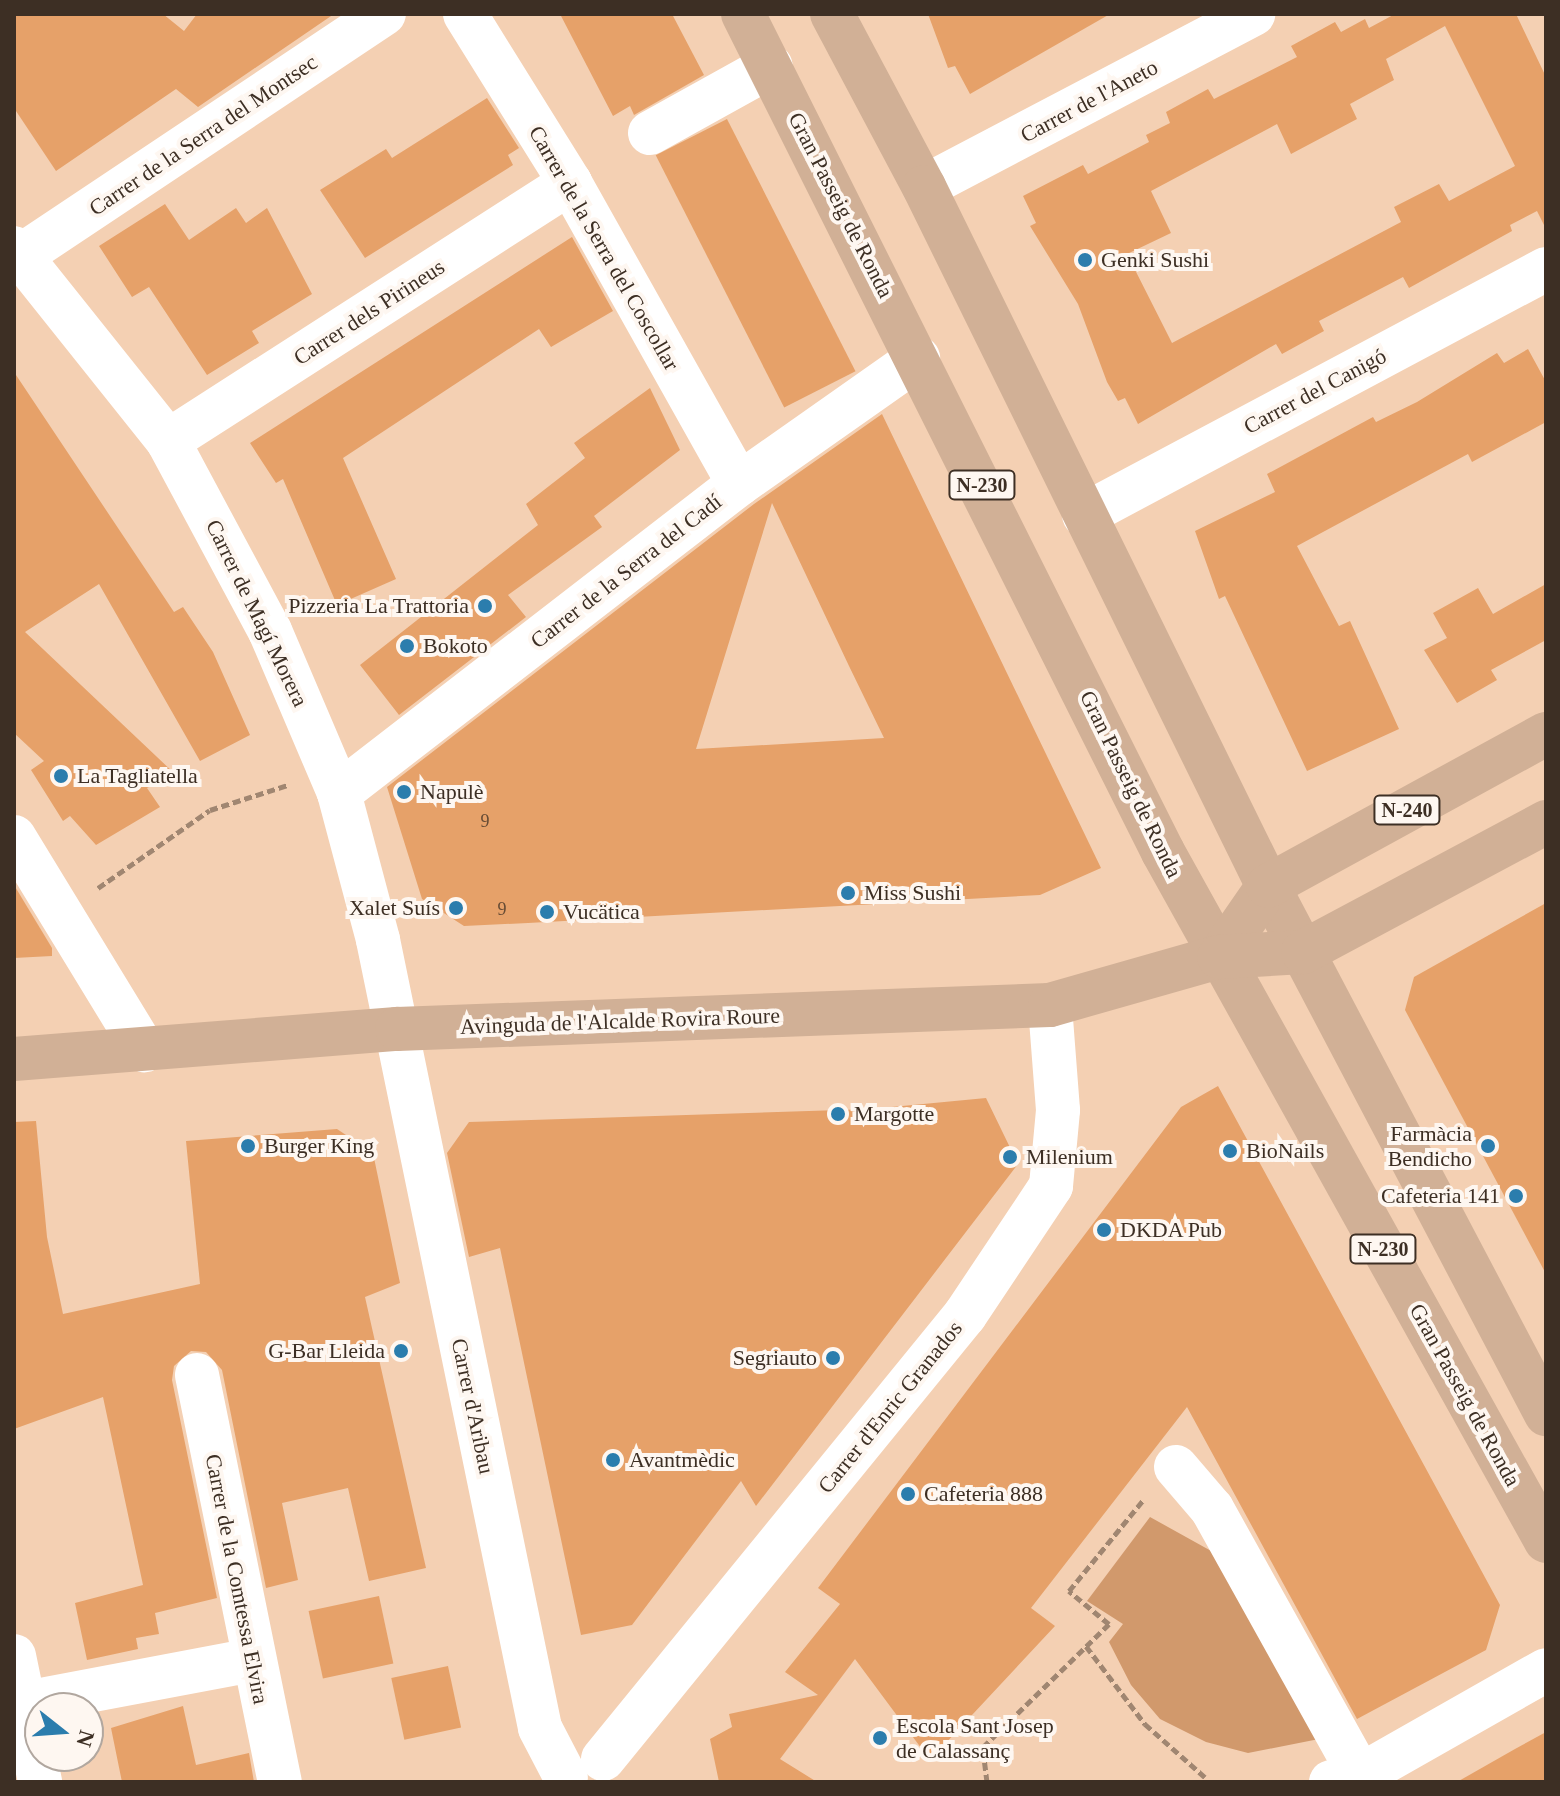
<!DOCTYPE html>
<html>
<head>
<meta charset="utf-8">
<style>
	body { margin:0 }
	#map { position:relative; width:1560px; height:1796px; overflow:hidden; background:#f4d0b3; font-family:Georgia,serif }
	div>[style] { position:absolute }
	.green>* { inset:0; background:#d1996c }
	.building>* { inset:0; background:#e6a169; transform-origin:0 0 }
	.path>* { height:5px; margin-top:-2.5px; transform-origin:0; background:repeating-linear-gradient(90deg,#a08671 0 8px,transparent 0 12px) }
	.minor>* { height:44px; margin:-22px; padding:0 22px; transform-origin:22px; border-radius:22px; background:#fff }
	.major>* { height:44px; margin:-22px; padding:0 22px; transform-origin:22px; border-radius:22px; background:#d1b096 }
	.dots>* { width:22px; height:22px; translate:-50% -50%; box-sizing:border-box; border:4px solid #fef7f1; border-radius:50% }
	span { translate:-50% -50%; white-space:nowrap; text-align:center; line-height:1.15; -webkit-text-stroke:8px #fef7f1; paint-order:stroke }
	.number-label { font-size:18px; color:#674c35 }
	.number-label span { -webkit-text-stroke-width:0 }
	.shield-label span { padding:2px 6px; background:#fef7f1; border:2px solid; border-radius:6px; -webkit-text-stroke-width:0 }
	.shield-label { font-size:20px; color:#3d2f24; font-weight:700 }
	.street-label { font-size:22px; color:#3d2f24 }
	.poi-label { font-size:22px; color:#3d2f24 }
	.left { translate:0 -50%; text-align:left }
	.right { translate:-100% -50%; text-align:right }
	.frame { position:absolute; inset:0; border:16px solid #3d2f24; pointer-events:none }
	.north { position:absolute; left:24px; top:1692px; width:80px; height:80px; box-sizing:border-box; background:#fef7f1; border:2px solid #b1a79f; border-radius:50%; rotate:107deg; font-size:22px; font-weight:700; line-height:32px; text-align:center; color:#3d2f24 }
	.north::after { content:''; display:block; margin:auto; width:28px; height:36px; background:#2b7dad; clip-path:polygon(50% 0,100% 100%,50% 72%,0 100%) }
</style>
</head>
<body>
<div id="map">
	<div class="green">
		<div style="clip-path:polygon(1150px 1517px,1213px 1552px,1324px 1738px,1248px 1753px,1206px 1742px,1160px 1719px,1131px 1685px,1109px 1642px,1123px 1624px,1087px 1601px)"></div>
	</div>
	<div class="building">
		<div style="clip-path:polygon(14px 14px,163px 14px,184px 31px,197px 14px,334px 14px,198px 107px,176px 89px,56px 171px,14px 108px)"></div>
		<div style="clip-path:polygon(560px 14px,672px 14px,704px 75px,634px 115px,630px 106px,613px 116px)"></div>
		<div style="clip-path:polygon(928px 14px,1110px 14px,970px 94px,955px 66px,948px 68px)"></div>
		<div style="clip-path:polygon(evenodd,1395px 14px,1516px 14px,1546px 77px,1546px 229px,1537px 211px,1510px 225px,1512px 231px,1409px 288px,1403px 277px,1319px 321px,1324px 331px,1282px 354px,1276px 344px,1138px 424px,1125px 398px,1118px 401px,1107px 382px,1078px 304px,1030px 226px,1036px 223px,1023px 196px,1083px 165px,1088px 174px,1149px 142px,1146px 135px,1170px 123px,1166px 112px,1208px 89px,1214px 99px,1297px 57px,1291px 46px,1335px 22px,1341px 32px,1365px 19px,1369px 28px,1395px 14px,1445px 26px,1515px 166px,1449px 201px,1439px 184px,1394px 207px,1401px 222px,1172px 343px,1127px 254px,1171px 233px,1151px 191px,1277px 124px,1291px 154px,1357px 119px,1350px 104px,1394px 80px,1386px 59px,1445px 26px)"></div>
		<div style="clip-path:polygon(487px 98px,519px 148px,508px 155px,513px 165px,365px 258px,320px 190px,386px 149px,392px 158px)"></div>
		<div style="left:727px;top:119px;width:283px;height:80px;rotate:63deg"></div>
		<div style="clip-path:polygon(165px 204px,189px 240px,236px 208px,246px 223px,267px 208px,312px 294px,252px 331px,259px 343px,207px 375px,149px 287px,132px 297px,99px 246px)"></div>
		<div style="clip-path:polygon(572px 237px,613px 311px,551px 347px,539px 329px,343px 458px,396px 579px,337px 605px,283px 479px,276px 483px,250px 443px)"></div>
		<div style="clip-path:polygon(1528px 349px,1546px 382px,1546px 422px,1472px 462px,1468px 454px,1297px 546px,1339px 626px,1350px 621px,1399px 729px,1307px 771px,1225px 596px,1219px 599px,1195px 531px,1275px 492px,1267px 474px,1373px 417px,1376px 422px,1417px 402px,1497px 353px,1504px 363px)"></div>
		<div style="clip-path:polygon(14px 372px,174px 612px,183px 607px,213px 652px,250px 735px,200px 761px,99px 584px,25px 632px,175px 774px,147px 788px,160px 807px,96px 845px,70px 816px,63px 821px,31px 770px,44px 761px,14px 733px)"></div>
		<div style="clip-path:polygon(650px 388px,680px 450px,594px 516px,602px 527px,508px 595px,526px 617px,399px 715px,360px 665px,538px 525px,526px 504px,585px 458px,574px 443px)"></div>
		<div style="clip-path:polygon(evenodd,882px 414px,1101px 868px,1040px 895px,528px 923px,464px 926px,422px 899px,387px 787px,754px 504px,882px 414px,772px 503px,849px 666px,884px 738px,696px 749px,772px 503px)"></div>
		<div style="clip-path:polygon(1546px 584px,1546px 640px,1491px 670px,1497px 680px,1457px 703px,1424px 650px,1447px 638px,1433px 613px,1478px 588px,1493px 614px)"></div>
		<div style="clip-path:polygon(14px 885px,52px 948px,52px 956px,14px 958px)"></div>
		<div style="clip-path:polygon(1546px 903px,1546px 1274px,1405px 1010px,1414px 977px)"></div>
		<div style="clip-path:polygon(1218px 1086px,1500px 1605px,1486px 1650px,1357px 1719px,1187px 1407px,1031px 1608px,1055px 1626px,930px 1760px,855px 1659px,780px 1759px,817px 1782px,719px 1782px,710px 1739px,732px 1727px,729px 1714px,818px 1695px,785px 1672px,840px 1604px,818px 1588px,1181px 1107px)"></div>
		<div style="clip-path:polygon(986px 1098px,1018px 1164px,756px 1506px,741px 1481px,632px 1625px,581px 1635px,500px 1248px,469px 1257px,447px 1153px,469px 1122px,871px 1109px)"></div>
		<div style="clip-path:polygon(36px 1121px,47px 1237px,63px 1314px,200px 1284px,186px 1141px,337px 1129px,373px 1153px,400px 1283px,365px 1297px,426px 1568px,369px 1581px,348px 1488px,282px 1503px,298px 1580px,266px 1588px,222px 1370px,206px 1352px,191px 1351px,174px 1366px,172px 1380px,217px 1598px,155px 1613px,159px 1634px,136px 1638px,138px 1649px,87px 1660px,75px 1603px,143px 1585px,103px 1397px,14px 1429px,14px 1122px)"></div>
		<div style="left:379px;top:1596px;width:69px;height:72px;rotate:78deg"></div>
		<div style="left:448px;top:1666px;width:63px;height:58px;rotate:78deg"></div>
		<div style="clip-path:polygon(183px 1706px,196px 1765px,249px 1753px,254px 1782px,122px 1782px,111px 1728px)"></div>
		<div style="clip-path:polygon(1546px 1732px,1546px 1782px,1457px 1782px,1515px 1749px)"></div>
	</div>
	<div class="path">
		<div style="left:98px;top:888px;width:136px;rotate:-34.9deg"></div>
		<div style="left:210px;top:810px;width:82px;rotate:-17.8deg"></div>
		<div style="left:1086px;top:1646px;width:98px;rotate:52.9deg"></div>
		<div style="left:1145px;top:1724px;width:80px;rotate:41.5deg"></div>
		<div style="left:987px;top:1782px;width:35px;rotate:-97deg"></div>
		<div style="left:983px;top:1747px;width:176px;rotate:-44.3deg"></div>
		<div style="left:1109px;top:1624px;width:52px;rotate:-140.5deg"></div>
		<div style="left:1069px;top:1591px;width:119px;rotate:-50.8deg"></div>
	</div>
	<div class="minor">
		<div style="left:465px;top:14px;width:199px;rotate:58.1deg"></div>
		<div style="left:570px;top:183px;width:345px;rotate:60.7deg"></div>
		<div style="left:650px;top:133px;width:138px;rotate:-29deg"></div>
		<div style="left:924px;top:187px;width:372px;rotate:-27.7deg"></div>
		<div style="left:14px;top:248px;width:247px;rotate:51.4deg"></div>
		<div style="left:168px;top:441px;width:216px;rotate:61.8deg"></div>
		<div style="left:270px;top:631px;width:176px;rotate:66.9deg"></div>
		<div style="left:339px;top:793px;width:152px;rotate:75.1deg"></div>
		<div style="left:378px;top:940px;width:804px;rotate:78.38deg"></div>
		<div style="left:540px;top:1728px;width:56px;rotate:62.5deg"></div>
		<div style="left:22px;top:255px;width:435px;rotate:-33.7deg"></div>
		<div style="left:168px;top:441px;width:478px;rotate:-32.7deg"></div>
		<div style="left:1084px;top:515px;width:523px;rotate:-28.03deg"></div>
		<div style="left:339px;top:793px;width:505px;rotate:-37.69deg"></div>
		<div style="left:739px;top:484px;width:219px;rotate:-35.1deg"></div>
		<div style="left:14px;top:837px;width:250px;rotate:58.6deg"></div>
		<div style="left:197px;top:1375px;width:415px;rotate:78.5deg"></div>
		<div style="left:1176px;top:1467px;width:55px;rotate:49.4deg"></div>
		<div style="left:1212px;top:1509px;width:312px;rotate:60.9deg"></div>
		<div style="left:14px;top:1656px;width:129px;rotate:78.3deg"></div>
		<div style="left:14px;top:1705px;width:242px;rotate:-10.7deg"></div>
		<div style="left:603px;top:1759px;width:573px;rotate:-50.81deg"></div>
		<div style="left:965px;top:1315px;width:155px;rotate:-56.3deg"></div>
		<div style="left:1051px;top:1186px;width:76px;rotate:-84.7deg"></div>
		<div style="left:1058px;top:1110px;width:105px;rotate:-94.4deg"></div>
		<div style="left:1331px;top:1782px;width:33px;rotate:-14deg"></div>
		<div style="left:1363px;top:1774px;width:210px;rotate:-29.6deg"></div>
	</div>
	<div class="major">
		<div style="left:743px;top:14px;width:937px;rotate:63.38deg"></div>
		<div style="left:1163px;top:852px;width:788px;rotate:60.93deg"></div>
		<div style="left:832px;top:14px;width:196px;rotate:62deg"></div>
		<div style="left:924px;top:187px;width:779px;rotate:63.8deg"></div>
		<div style="left:1268px;top:886px;width:597px;rotate:62.23deg"></div>
		<div style="left:1219px;top:957px;width:86px;rotate:-55.4deg"></div>
		<div style="left:1268px;top:886px;width:317px;rotate:-28.7deg"></div>
		<div style="left:14px;top:1059px;width:384px;rotate:-4.5deg"></div>
		<div style="left:397px;top:1029px;width:653px;rotate:-2.1deg"></div>
		<div style="left:1050px;top:1005px;width:176px;rotate:-15.9deg"></div>
		<div style="left:1219px;top:957px;width:84px;rotate:-3.4deg"></div>
		<div style="left:1303px;top:952px;width:276px;rotate:-28.1deg"></div>
	</div>
	<div class="dots">
		<div style="left:1085px;top:260px;background:#2b7dad"></div>
		<div style="left:485px;top:606px;background:#2b7dad"></div>
		<div style="left:407px;top:646px;background:#2b7dad"></div>
		<div style="left:61px;top:776px;background:#2b7dad"></div>
		<div style="left:404px;top:792px;background:#2b7dad"></div>
		<div style="left:848px;top:893px;background:#2b7dad"></div>
		<div style="left:456px;top:908px;background:#2b7dad"></div>
		<div style="left:547px;top:912px;background:#2b7dad"></div>
		<div style="left:838px;top:1114px;background:#2b7dad"></div>
		<div style="left:248px;top:1146px;background:#2b7dad"></div>
		<div style="left:1488px;top:1146px;background:#2b7dad"></div>
		<div style="left:1230px;top:1151px;background:#2b7dad"></div>
		<div style="left:1010px;top:1157px;background:#2b7dad"></div>
		<div style="left:1516px;top:1196px;background:#2b7dad"></div>
		<div style="left:1104px;top:1230px;background:#2b7dad"></div>
		<div style="left:401px;top:1351px;background:#2b7dad"></div>
		<div style="left:833px;top:1358px;background:#2b7dad"></div>
		<div style="left:613px;top:1460px;background:#2b7dad"></div>
		<div style="left:908px;top:1494px;background:#2b7dad"></div>
		<div style="left:880px;top:1738px;background:#2b7dad"></div>
	</div>
	<div class="number-label">
		<span style="left:485px;top:821px">9</span>
		<span style="left:502px;top:909px">9</span>
	</div>
	<div class="shield-label">
		<span style="left:982px;top:485px">N-230</span>
		<span style="left:1407px;top:810px">N-240</span>
		<span style="left:1383px;top:1249px">N-230</span>
	</div>
	<div class="street-label">
		<span style="left:1089px;top:101px;rotate:-28deg">Carrer de l'Aneto</span>
		<span style="left:203px;top:135px;rotate:-34deg">Carrer de la Serra del Montsec</span>
		<span style="left:841px;top:205px;rotate:63deg">Gran Passeig de Ronda</span>
		<span style="left:604px;top:248px;rotate:60deg">Carrer de la Serra del Coscollar</span>
		<span style="left:369px;top:312px;rotate:-33deg">Carrer dels Pirineus</span>
		<span style="left:1315px;top:391px;rotate:-28deg">Carrer del Canigó</span>
		<span style="left:626px;top:571px;rotate:-38deg">Carrer de la Serra del Cadí</span>
		<span style="left:257px;top:613px;rotate:64deg">Carrer de Magí Morera</span>
		<span style="left:1131px;top:784px;rotate:64deg">Gran Passeig de Ronda</span>
		<span style="left:620px;top:1021px;rotate:-2deg">Avinguda de l'Alcalde Rovira Roure</span>
		<span style="left:1465px;top:1395px;rotate:61deg">Gran Passeig de Ronda</span>
		<span style="left:473px;top:1406px;rotate:78deg">Carrer d'Aribau</span>
		<span style="left:890px;top:1407px;rotate:-51deg">Carrer d'Enric Granados</span>
		<span style="left:237px;top:1579px;rotate:79deg">Carrer de la Comtessa Elvira</span>
	</div>
	<div class="poi-label">
		<span class="left" style="left:1101px;top:260px">Genki Sushi</span>
		<span class="right" style="left:469px;top:606px">Pizzeria La Trattoria</span>
		<span class="left" style="left:423px;top:646px">Bokoto</span>
		<span class="left" style="left:77px;top:776px">La Tagliatella</span>
		<span class="left" style="left:420px;top:792px">Napulè</span>
		<span class="left" style="left:864px;top:893px">Miss Sushi</span>
		<span class="right" style="left:440px;top:908px">Xalet Suís</span>
		<span class="left" style="left:563px;top:912px">Vucätica</span>
		<span class="left" style="left:854px;top:1114px">Margotte</span>
		<span class="right" style="left:1472px;top:1146px">Farmàcia<br>Bendicho</span>
		<span class="left" style="left:264px;top:1146px">Burger King</span>
		<span class="left" style="left:1246px;top:1151px">BioNails</span>
		<span class="left" style="left:1026px;top:1157px">Milenium</span>
		<span class="right" style="left:1500px;top:1196px">Cafeteria 141</span>
		<span class="left" style="left:1120px;top:1230px">DKDA Pub</span>
		<span class="right" style="left:385px;top:1351px">G-Bar Lleida</span>
		<span class="right" style="left:817px;top:1358px">Segriauto</span>
		<span class="left" style="left:629px;top:1460px">Avantmèdic</span>
		<span class="left" style="left:924px;top:1494px">Cafeteria 888</span>
		<span class="left" style="left:896px;top:1738px">Escola Sant Josep<br>de Calassanç</span>
	</div>
	<div class="frame"></div>
	<div class="north">N</div>
</div>
</body>
</html>
